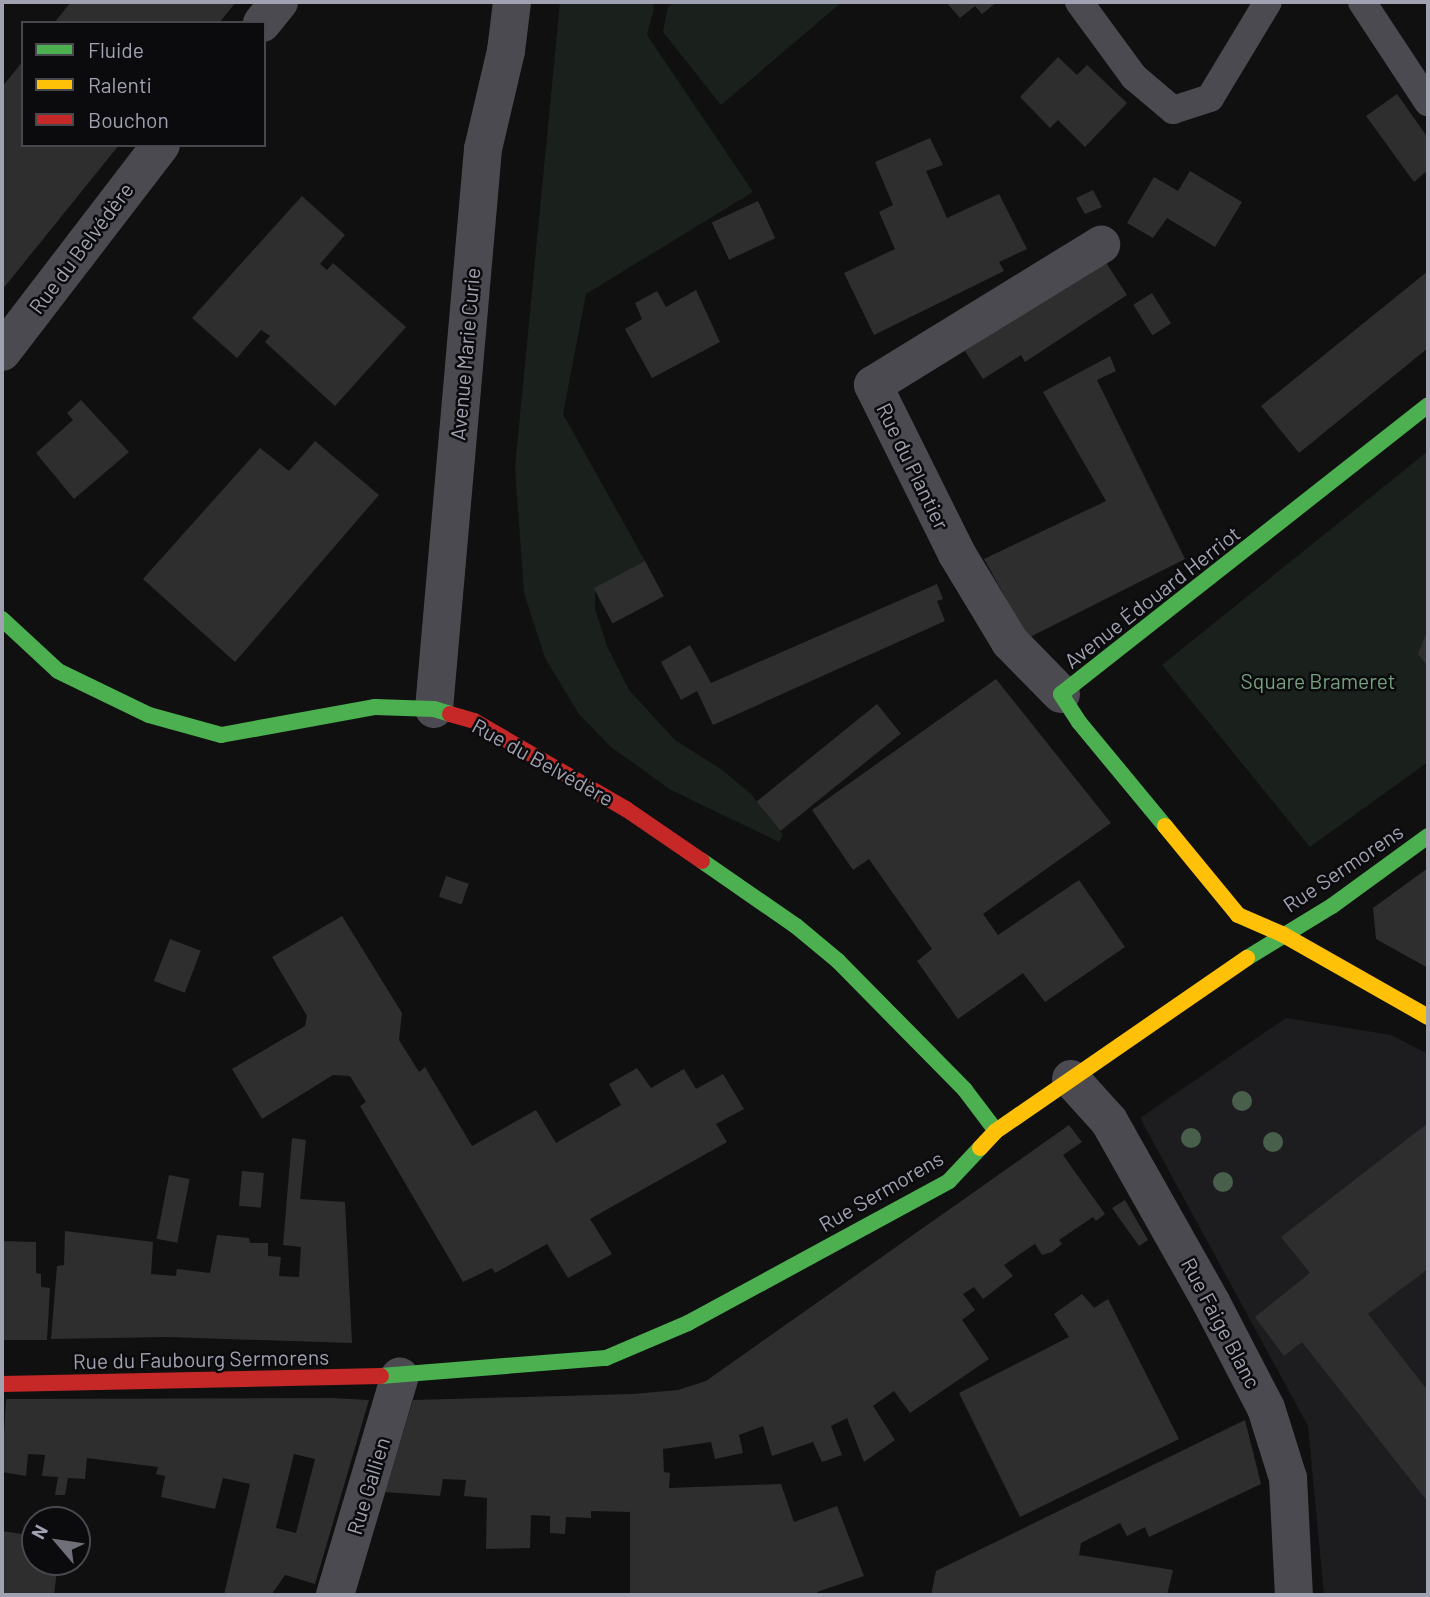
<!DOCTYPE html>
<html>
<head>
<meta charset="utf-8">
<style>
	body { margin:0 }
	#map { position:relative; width:1430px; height:1597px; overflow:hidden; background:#101010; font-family:Barlow,sans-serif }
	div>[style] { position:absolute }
	.built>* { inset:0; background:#1d1d1f }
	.green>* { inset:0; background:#1a201b }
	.building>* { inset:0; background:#2e2e2f; transform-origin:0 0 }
	.lane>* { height:28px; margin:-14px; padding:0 14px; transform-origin:14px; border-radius:14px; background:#4a4a50 }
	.street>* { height:38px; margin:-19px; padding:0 19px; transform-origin:19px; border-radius:19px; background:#4a4a50 }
	.fast>* { height:16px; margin:-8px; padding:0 8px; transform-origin:8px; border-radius:8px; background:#4caf50 }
	.slow>* { height:16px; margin:-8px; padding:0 8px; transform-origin:8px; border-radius:8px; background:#ffc107 }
	.jam>* { height:16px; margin:-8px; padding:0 8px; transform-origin:8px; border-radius:8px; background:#c62828 }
	.trees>* { width:20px; height:20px; margin:-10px; border-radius:50%; background:#485f4c }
	span { translate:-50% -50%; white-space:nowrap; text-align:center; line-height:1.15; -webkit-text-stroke:5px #0b0a0c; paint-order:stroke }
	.street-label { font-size:21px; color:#a0a2b2 }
	.park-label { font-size:21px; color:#759f7e }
	.frame { position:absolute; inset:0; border:4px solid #a0a2b2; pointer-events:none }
	.legend { position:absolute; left:21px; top:21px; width:245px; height:126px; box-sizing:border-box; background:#0b0a0c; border:2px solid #47474e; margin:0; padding:9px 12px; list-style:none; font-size:21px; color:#a0a2b2 }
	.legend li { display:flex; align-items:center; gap:14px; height:35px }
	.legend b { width:35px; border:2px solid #47474e }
	.north { position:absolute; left:21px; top:1506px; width:70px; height:70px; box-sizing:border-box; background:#0b0a0c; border:2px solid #47474e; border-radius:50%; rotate:299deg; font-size:19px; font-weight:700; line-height:28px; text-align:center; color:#a0a2b2 }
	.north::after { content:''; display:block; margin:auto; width:24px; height:32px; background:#6e6f79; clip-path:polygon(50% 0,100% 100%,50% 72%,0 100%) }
</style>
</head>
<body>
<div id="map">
	<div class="built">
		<div style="clip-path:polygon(1286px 1018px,1391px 1035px,1428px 1054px,1428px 1595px,1324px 1595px,1308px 1426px,1140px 1118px)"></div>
	</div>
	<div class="green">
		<div style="clip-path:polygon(560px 2px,652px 2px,654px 8px,647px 35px,753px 192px,586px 294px,563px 414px,645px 561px,595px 591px,595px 609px,607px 646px,629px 690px,675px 740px,721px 769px,751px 794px,783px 835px,779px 842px,671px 790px,611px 747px,579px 714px,545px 658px,524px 593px,515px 467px)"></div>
		<div style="clip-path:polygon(675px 2px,842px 2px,721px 105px,663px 32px,668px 7px)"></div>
		<div style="clip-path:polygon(1428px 451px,1428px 762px,1310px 847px,1162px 665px)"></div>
	</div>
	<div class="building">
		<div style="clip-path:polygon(71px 2px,236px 2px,219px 23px,54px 23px)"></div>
		<div style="clip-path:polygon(946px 2px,997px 2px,982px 14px,975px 6px,960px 18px)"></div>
		<div style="clip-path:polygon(1058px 57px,1077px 75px,1087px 65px,1127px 103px,1085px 147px,1058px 120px,1050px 128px,1020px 97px)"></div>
		<div style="clip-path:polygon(23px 61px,23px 145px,119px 145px,2px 290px,2px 87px)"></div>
		<div style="clip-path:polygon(1397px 94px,1428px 138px,1428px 170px,1414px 182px,1366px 116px)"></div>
		<div style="clip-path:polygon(930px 138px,943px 165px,926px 171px,947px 218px,999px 194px,1027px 249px,999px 262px,1004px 271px,874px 335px,844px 273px,895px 249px,879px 212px,893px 205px,875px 162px)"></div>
		<div style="clip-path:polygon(1190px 171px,1242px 202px,1215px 247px,1167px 218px,1153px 238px,1127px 223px,1154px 177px,1178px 191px)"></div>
		<div style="clip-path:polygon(1093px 190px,1102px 207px,1085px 214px,1076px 198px)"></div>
		<div style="clip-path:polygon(302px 196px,345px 235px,320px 264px,327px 270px,333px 263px,406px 327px,335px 406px,265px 342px,270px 336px,261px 330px,237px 358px,192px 318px)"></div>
		<div style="left:758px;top:201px;width:41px;height:51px;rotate:65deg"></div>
		<div style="clip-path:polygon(1103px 258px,1127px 295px,1025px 362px,1021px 355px,983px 379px,965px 351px)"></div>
		<div style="clip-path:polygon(1428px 271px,1428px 348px,1299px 453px,1261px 406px)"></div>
		<div style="clip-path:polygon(696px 290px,720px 342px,652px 378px,625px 329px,642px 319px,635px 303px,657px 291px,666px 307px)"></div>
		<div style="left:1152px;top:293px;width:36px;height:22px;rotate:58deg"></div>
		<div style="clip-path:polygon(1110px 356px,1116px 371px,1097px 380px,1185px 559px,1028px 638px,984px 559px,1106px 501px,1043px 392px)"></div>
		<div style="clip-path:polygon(81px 400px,129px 452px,74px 499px,36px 453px,73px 420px,67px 413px)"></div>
		<div style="clip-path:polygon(315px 441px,379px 495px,235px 662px,143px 579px,260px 448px,289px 471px)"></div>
		<div style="left:645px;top:561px;width:40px;height:58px;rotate:62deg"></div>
		<div style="clip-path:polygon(937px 584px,943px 599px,937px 601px,945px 621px,713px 725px,697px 691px,681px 700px,661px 662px,690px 645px,711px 683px)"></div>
		<div style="clip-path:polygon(1428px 629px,1428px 667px,1418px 654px)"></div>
		<div style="clip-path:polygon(996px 679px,1111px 823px,983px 914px,998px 935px,1079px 880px,1125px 947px,1045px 1002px,1023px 973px,958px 1019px,917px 961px,932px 949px,869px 859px,853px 870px,812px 810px)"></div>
		<div style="left:877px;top:704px;width:38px;height:155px;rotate:51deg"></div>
		<div style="clip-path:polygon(1428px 868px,1428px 968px,1376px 939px,1373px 908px)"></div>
		<div style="left:446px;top:876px;width:24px;height:22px;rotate:19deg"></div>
		<div style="clip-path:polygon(342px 916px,402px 1013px,399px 1040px,419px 1072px,425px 1067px,472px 1146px,536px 1110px,556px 1143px,621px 1105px,609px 1084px,637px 1068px,651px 1088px,684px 1069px,696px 1089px,723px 1074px,744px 1109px,716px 1124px,727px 1142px,590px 1219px,612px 1254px,568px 1278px,547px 1244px,495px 1273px,492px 1268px,463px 1282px,360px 1106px,366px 1102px,350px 1076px,333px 1075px,262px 1119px,232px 1069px,305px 1026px,307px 1016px,272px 957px)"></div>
		<div style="left:170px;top:939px;width:33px;height:45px;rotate:21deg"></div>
		<div style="clip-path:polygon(1428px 1123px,1428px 1269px,1368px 1314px,1428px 1391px,1428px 1502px,1302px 1342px,1284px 1356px,1255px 1317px,1310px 1273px,1281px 1237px)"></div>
		<div style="clip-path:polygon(1069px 1125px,1082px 1142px,1063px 1155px,1105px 1214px,1096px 1221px,1093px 1217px,1059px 1240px,1062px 1244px,1052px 1252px,1042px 1255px,1035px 1244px,1004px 1265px,1013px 1276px,983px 1299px,974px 1287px,963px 1294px,975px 1310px,962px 1320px,989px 1359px,910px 1413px,894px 1391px,873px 1406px,895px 1440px,864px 1462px,847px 1418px,831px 1426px,842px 1455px,822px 1462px,813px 1442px,772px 1456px,763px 1426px,739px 1435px,743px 1453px,715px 1459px,711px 1442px,663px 1449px,664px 1472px,670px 1473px,669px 1488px,781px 1484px,794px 1522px,837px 1506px,864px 1576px,817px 1592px,818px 1595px,630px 1595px,630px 1512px,591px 1511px,591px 1518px,566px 1517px,565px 1534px,550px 1533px,550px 1516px,531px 1515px,530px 1548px,486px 1549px,487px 1498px,464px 1496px,466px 1480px,443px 1479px,440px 1496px,385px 1492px,413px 1400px,633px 1394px,678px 1390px,706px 1381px)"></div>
		<div style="clip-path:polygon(292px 1138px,306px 1140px,300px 1199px,345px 1202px,352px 1343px,167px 1337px,51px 1339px,57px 1266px,64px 1265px,65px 1231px,153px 1242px,151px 1274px,176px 1276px,177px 1269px,210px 1273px,217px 1235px,249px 1238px,250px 1243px,268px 1243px,268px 1256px,281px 1257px,279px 1276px,299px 1277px,301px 1247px,283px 1245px)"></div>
		<div style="left:242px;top:1171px;width:22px;height:35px;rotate:5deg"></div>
		<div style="left:169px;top:1175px;width:21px;height:65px;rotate:11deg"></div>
		<div style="clip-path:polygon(1125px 1200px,1148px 1240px,1139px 1246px,1112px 1208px)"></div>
		<div style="clip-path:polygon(2px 1241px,36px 1242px,36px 1273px,41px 1274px,41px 1287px,50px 1288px,47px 1340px,2px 1340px)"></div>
		<div style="clip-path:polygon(1082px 1294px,1094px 1308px,1108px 1299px,1179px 1439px,1020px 1517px,959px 1393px,1069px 1337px,1054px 1314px)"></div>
		<div style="clip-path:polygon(evenodd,332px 1398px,369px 1400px,315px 1584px,285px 1575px,271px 1595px,224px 1595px,250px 1484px,223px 1478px,215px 1509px,161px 1497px,165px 1476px,156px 1474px,158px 1467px,87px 1458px,85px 1479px,68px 1478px,65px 1495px,55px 1495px,58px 1477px,42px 1476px,45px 1455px,28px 1454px,26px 1476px,2px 1472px,6px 1399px,332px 1398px,294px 1454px,315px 1459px,296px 1533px,276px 1528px,294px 1454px)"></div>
		<div style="clip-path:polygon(1245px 1420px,1261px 1484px,1149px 1537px,1145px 1527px,1127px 1536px,1120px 1523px,1081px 1543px,1079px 1555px,1173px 1570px,1167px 1595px,931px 1595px,936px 1571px)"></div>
		<div style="clip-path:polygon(2px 1531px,35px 1536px,35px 1562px,58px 1562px,54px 1595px,2px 1595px)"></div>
	</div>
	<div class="lane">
		<div style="left:1079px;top:2px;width:93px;rotate:53.7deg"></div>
		<div style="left:1134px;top:77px;width:51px;rotate:40.2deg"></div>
		<div style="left:1173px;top:110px;width:39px;rotate:-18deg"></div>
		<div style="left:1210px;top:98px;width:112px;rotate:-58.9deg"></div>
		<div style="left:1362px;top:2px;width:120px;rotate:56.6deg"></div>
	</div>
	<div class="street">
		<div style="left:262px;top:23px;width:27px;rotate:-51deg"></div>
		<div style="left:2px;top:352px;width:261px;rotate:-52.5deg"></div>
		<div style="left:1061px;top:694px;width:73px;rotate:-134.4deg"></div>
		<div style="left:1010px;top:642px;width:103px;rotate:-121.1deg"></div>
		<div style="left:957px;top:554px;width:189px;rotate:-116.4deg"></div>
		<div style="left:873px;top:385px;width:268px;rotate:-31.6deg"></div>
		<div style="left:434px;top:709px;width:562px;rotate:-85deg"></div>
		<div style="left:483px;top:149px;width:101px;rotate:-76.8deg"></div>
		<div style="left:506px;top:51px;width:49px;rotate:-83deg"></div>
		<div style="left:1071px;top:1079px;width:57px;rotate:47.9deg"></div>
		<div style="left:1109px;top:1121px;width:208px;rotate:60.6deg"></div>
		<div style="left:1211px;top:1302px;width:119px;rotate:62.6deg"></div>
		<div style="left:1266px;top:1408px;width:73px;rotate:72.6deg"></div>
		<div style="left:1288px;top:1478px;width:117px;rotate:87.1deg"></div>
		<div style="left:335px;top:1595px;width:228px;rotate:-73.5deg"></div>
	</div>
	<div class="fast">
		<div style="left:2px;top:619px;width:76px;rotate:42.9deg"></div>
		<div style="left:58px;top:671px;width:101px;rotate:25.8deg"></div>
		<div style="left:149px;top:715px;width:75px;rotate:15.5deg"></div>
		<div style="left:221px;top:735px;width:157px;rotate:-10.3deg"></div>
		<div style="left:375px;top:707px;width:59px;rotate:1.9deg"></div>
		<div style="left:434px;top:709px;width:17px;rotate:17deg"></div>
		<div style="left:1165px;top:826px;width:135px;rotate:-129.6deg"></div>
		<div style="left:1079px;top:722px;width:33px;rotate:-123deg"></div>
		<div style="left:1061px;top:694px;width:467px;rotate:-38.2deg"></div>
		<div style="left:702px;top:861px;width:114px;rotate:34.7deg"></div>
		<div style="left:796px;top:926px;width:55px;rotate:39.8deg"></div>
		<div style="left:838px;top:961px;width:181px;rotate:45.4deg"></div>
		<div style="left:965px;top:1090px;width:51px;rotate:52.9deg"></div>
		<div style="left:1247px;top:958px;width:100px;rotate:-31.5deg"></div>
		<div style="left:1332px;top:906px;width:119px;rotate:-36.1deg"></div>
		<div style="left:381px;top:1376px;width:226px;rotate:-4.6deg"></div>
		<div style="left:606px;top:1358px;width:89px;rotate:-23.1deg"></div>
		<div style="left:688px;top:1323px;width:297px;rotate:-28.5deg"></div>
		<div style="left:949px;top:1181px;width:45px;rotate:-46.8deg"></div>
	</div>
	<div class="slow">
		<div style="left:1165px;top:826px;width:115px;rotate:50.6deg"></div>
		<div style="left:1238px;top:915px;width:48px;rotate:23.4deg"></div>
		<div style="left:1282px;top:934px;width:168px;rotate:29.6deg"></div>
		<div style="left:980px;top:1148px;width:23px;rotate:-47deg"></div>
		<div style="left:996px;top:1131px;width:305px;rotate:-34.6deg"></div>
	</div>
	<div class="jam">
		<div style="left:450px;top:714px;width:25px;rotate:16deg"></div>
		<div style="left:474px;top:721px;width:176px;rotate:30.1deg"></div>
		<div style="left:626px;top:809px;width:92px;rotate:34.4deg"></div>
		<div style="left:2px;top:1384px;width:379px;rotate:-1.2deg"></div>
	</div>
	<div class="trees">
		<div style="left:1242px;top:1101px"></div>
		<div style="left:1191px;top:1138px"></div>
		<div style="left:1273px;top:1142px"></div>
		<div style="left:1223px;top:1182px"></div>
	</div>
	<div class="street-label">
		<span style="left:81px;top:248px;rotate:-53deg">Rue du Belvédère</span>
		<span style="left:465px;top:354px;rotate:-85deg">Avenue Marie Curie</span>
		<span style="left:913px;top:466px;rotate:64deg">Rue du Plantier</span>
		<span style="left:1152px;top:597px;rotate:-38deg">Avenue Édouard Herriot</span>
		<span style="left:543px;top:762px;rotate:29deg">Rue du Belvédère</span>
		<span style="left:1343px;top:868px;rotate:-34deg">Rue Sermorens</span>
		<span style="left:881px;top:1191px;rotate:-30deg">Rue Sermorens</span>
		<span style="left:1221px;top:1323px;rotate:62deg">Rue Faige Blanc</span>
		<span style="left:201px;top:1359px;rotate:-1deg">Rue du Faubourg Sermorens</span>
		<span style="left:368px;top:1486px;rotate:-73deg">Rue Gallien</span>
	</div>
	<div class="park-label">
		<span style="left:1318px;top:681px">Square Brameret</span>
	</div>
	<div class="frame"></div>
	<ul class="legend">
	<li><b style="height:9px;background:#4caf50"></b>Fluide</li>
	<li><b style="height:9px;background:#ffc107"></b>Ralenti</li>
	<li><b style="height:9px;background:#c62828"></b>Bouchon</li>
	</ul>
	<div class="north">N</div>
</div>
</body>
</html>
